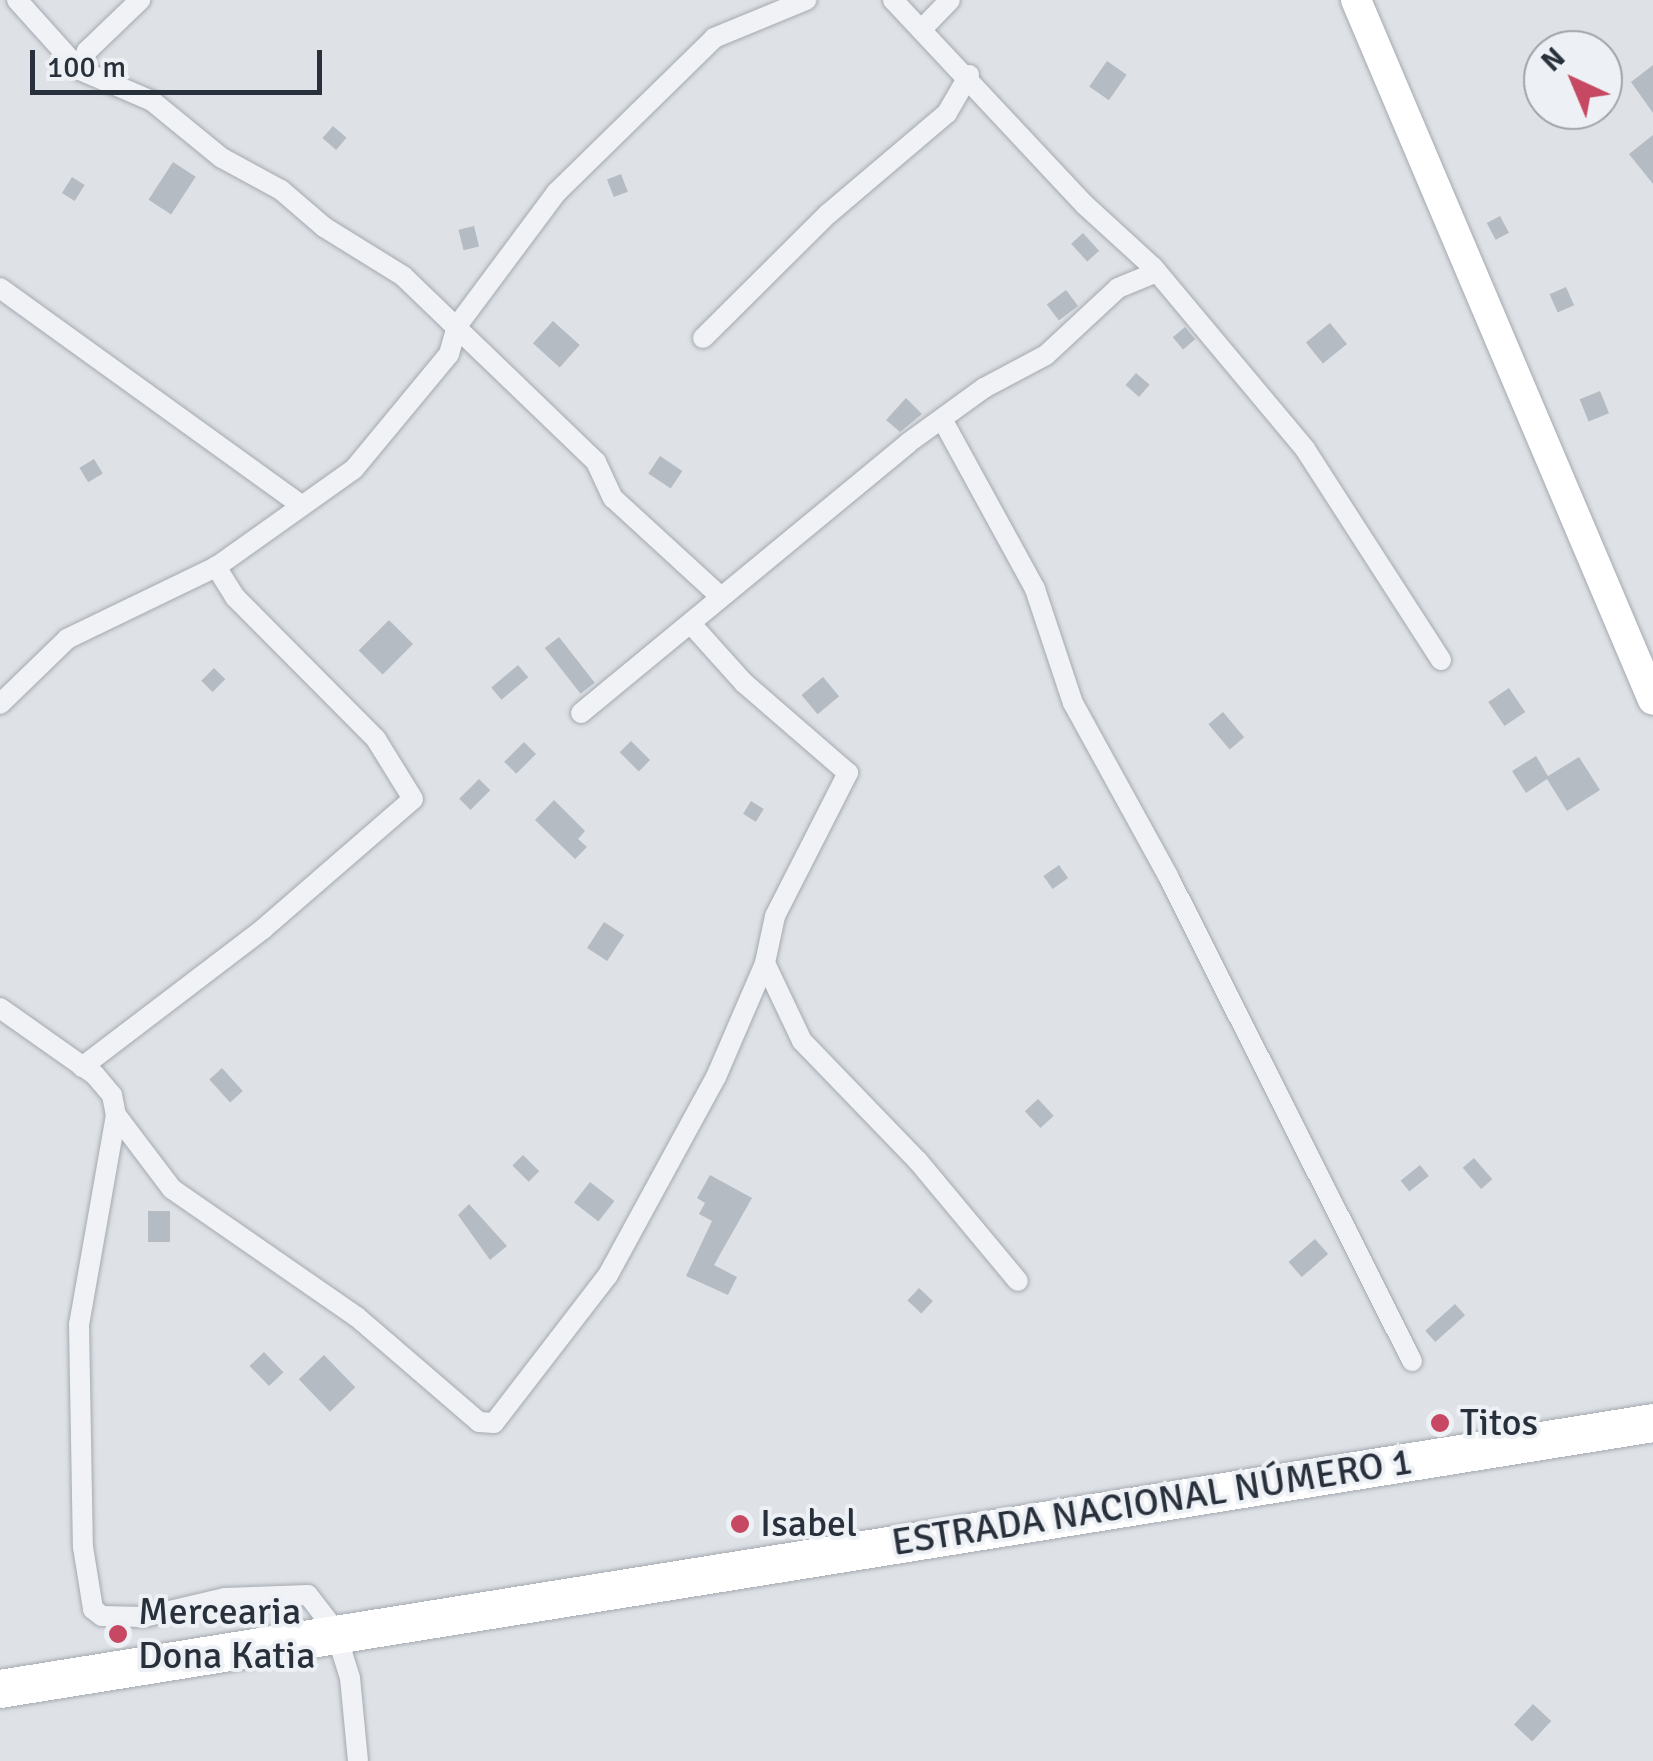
<!DOCTYPE html>
<html>
<head>
<meta charset="utf-8">
<style>
	body { margin:0 }
	#map { position:relative; width:1653px; height:1761px; overflow:hidden; background:#dee2e6; font-family:Signika,sans-serif }
	div>[style] { position:absolute }
	.building>* { inset:0; background:#b5bbc3; transform-origin:0 0 }
	.roads { filter:drop-shadow(0 0 2px #a4a9b0) drop-shadow(0 0 2px #a4a9b0) }
	.street>* { height:20px; margin:-10px; padding:0 10px; transform-origin:10px; border-radius:10px; background:#f0f2f5 }
	.secondary>* { height:30px; margin:-15px; padding:0 15px; transform-origin:15px; border-radius:15px; background:#fff }
	.highway>* { height:38px; margin:-19px; padding:0 19px; transform-origin:19px; border-radius:19px; background:#fff }
	.dots>* { width:28px; height:28px; translate:-50% -50%; box-sizing:border-box; border:5px solid #edf0f4; border-radius:50% }
	span { translate:-50% -50%; white-space:nowrap; text-align:center; line-height:1.15; -webkit-text-stroke:8px #edf0f4; paint-order:stroke }
	.poi-label { font-size:38px; color:#28303c }
	.left { translate:0 -50%; text-align:left }
	.street-label { font-size:38px; color:#28303c }
	.north { position:absolute; left:1523px; top:30px; width:100px; height:100px; box-sizing:border-box; background:#edf0f4; border:2px solid #9ea3aa; border-radius:50%; rotate:316deg; font-size:28px; font-weight:700; line-height:40px; text-align:center; color:#28303c }
	.north::after { content:''; display:block; margin:auto; width:35px; height:45px; background:#c64862; clip-path:polygon(50% 0,100% 100%,50% 72%,0 100%) }
	.scale { position:absolute; left:30px; top:50px; width:292px; height:45px; box-sizing:border-box; border:5px solid #28303c; border-top:0; padding-left:12px; font-size:30px; line-height:35px; white-space:nowrap; color:#28303c; -webkit-text-stroke:8px #edf0f4; paint-order:stroke }
</style>
</head>
<body>
<div id="map">
	<div class="building">
		<div style="left:1107px;top:61px;width:24px;height:31px;rotate:35deg"></div>
		<div style="clip-path:polygon(1653px 65px,1653px 113px,1631px 82px)"></div>
		<div style="left:333px;top:126px;width:18px;height:16px;rotate:41deg"></div>
		<div style="clip-path:polygon(1653px 135px,1653px 184px,1629px 154px)"></div>
		<div style="left:173px;top:162px;width:27px;height:45px;rotate:33deg"></div>
		<div style="left:621px;top:174px;width:19px;height:15px;rotate:69deg"></div>
		<div style="left:72px;top:177px;width:15px;height:19px;rotate:32deg"></div>
		<div style="left:1500px;top:216px;width:19px;height:15px;rotate:62deg"></div>
		<div style="left:474px;top:226px;width:21px;height:16px;rotate:76deg"></div>
		<div style="left:1083px;top:233px;width:24px;height:16px;rotate:48deg"></div>
		<div style="left:1566px;top:287px;width:20px;height:18px;rotate:66deg"></div>
		<div style="left:1066px;top:290px;width:20px;height:24px;rotate:53deg"></div>
		<div style="left:553px;top:321px;width:36px;height:30px;rotate:42deg"></div>
		<div style="left:1330px;top:323px;width:27px;height:31px;rotate:51deg"></div>
		<div style="left:1185px;top:327px;width:16px;height:16px;rotate:50deg"></div>
		<div style="left:1136px;top:373px;width:18px;height:16px;rotate:41deg"></div>
		<div style="left:1600px;top:391px;width:24px;height:22px;rotate:68deg"></div>
		<div style="clip-path:polygon(906px 398px,922px 414px,900px 432px,886px 420px)"></div>
		<div style="left:660px;top:456px;width:27px;height:21px;rotate:34deg"></div>
		<div style="left:94px;top:459px;width:17px;height:17px;rotate:59deg"></div>
		<div style="left:389px;top:620px;width:34px;height:43px;rotate:45deg"></div>
		<div style="left:559px;top:637px;width:58px;height:18px;rotate:52deg"></div>
		<div style="left:518px;top:665px;width:16px;height:35px;rotate:50deg"></div>
		<div style="left:214px;top:668px;width:16px;height:18px;rotate:45deg"></div>
		<div style="left:823px;top:677px;width:25px;height:28px;rotate:50deg"></div>
		<div style="left:1509px;top:688px;width:29px;height:25px;rotate:56deg"></div>
		<div style="left:1223px;top:712px;width:33px;height:19px;rotate:50deg"></div>
		<div style="left:631px;top:741px;width:27px;height:16px;rotate:45deg"></div>
		<div style="left:524px;top:742px;width:17px;height:28px;rotate:45deg"></div>
		<div style="clip-path:polygon(1536px 756px,1548px 776px,1579px 757px,1600px 790px,1567px 811px,1547px 779px,1526px 793px,1512px 771px)"></div>
		<div style="left:479px;top:779px;width:16px;height:28px;rotate:45deg"></div>
		<div style="clip-path:polygon(554px 800px,585px 831px,578px 839px,587px 847px,575px 859px,535px 820px)"></div>
		<div style="left:751px;top:801px;width:15px;height:15px;rotate:32deg"></div>
		<div style="left:1059px;top:865px;width:16px;height:19px;rotate:55deg"></div>
		<div style="left:604px;top:922px;width:24px;height:31px;rotate:33deg"></div>
		<div style="left:222px;top:1068px;width:31px;height:17px;rotate:48deg"></div>
		<div style="left:1038px;top:1099px;width:23px;height:18px;rotate:47deg"></div>
		<div style="left:523px;top:1155px;width:23px;height:15px;rotate:45deg"></div>
		<div style="left:1474px;top:1158px;width:28px;height:15px;rotate:49deg"></div>
		<div style="left:1420px;top:1165px;width:14px;height:25px;rotate:51deg"></div>
		<div style="clip-path:polygon(710px 1175px,752px 1198px,714px 1265px,737px 1277px,728px 1295px,686px 1276px,712px 1221px,699px 1214px,705px 1203px,697px 1198px)"></div>
		<div style="left:590px;top:1182px;width:31px;height:26px;rotate:38deg"></div>
		<div style="clip-path:polygon(469px 1204px,507px 1246px,490px 1260px,458px 1215px)"></div>
		<div style="left:170px;top:1211px;width:31px;height:22px;rotate:90deg"></div>
		<div style="left:1315px;top:1239px;width:20px;height:35px;rotate:49deg"></div>
		<div style="left:919px;top:1288px;width:19px;height:17px;rotate:43deg"></div>
		<div style="left:1455px;top:1304px;width:15px;height:40px;rotate:48deg"></div>
		<div style="left:264px;top:1352px;width:28px;height:20px;rotate:46deg"></div>
		<div style="left:324px;top:1355px;width:45px;height:35px;rotate:46deg"></div>
		<div style="left:1533px;top:1704px;width:25px;height:28px;rotate:43deg"></div>
	</div>
	<div class="roads">
		<div class="street">
			<div style="left:17px;top:0;width:94px;rotate:48deg"></div>
			<div style="left:80px;top:70px;width:78px;rotate:23.3deg"></div>
			<div style="left:152px;top:101px;width:90px;rotate:39.2deg"></div>
			<div style="left:222px;top:158px;width:67px;rotate:28.5deg"></div>
			<div style="left:281px;top:190px;width:57px;rotate:40.7deg"></div>
			<div style="left:324px;top:227px;width:93px;rotate:31.8deg"></div>
			<div style="left:403px;top:276px;width:268px;rotate:43.9deg"></div>
			<div style="left:596px;top:462px;width:40px;rotate:65deg"></div>
			<div style="left:613px;top:498px;width:144px;rotate:42.5deg"></div>
			<div style="left:893px;top:0;width:281px;rotate:46.9deg"></div>
			<div style="left:1085px;top:205px;width:92px;rotate:42.4deg"></div>
			<div style="left:1153px;top:267px;width:237px;rotate:50.1deg"></div>
			<div style="left:1305px;top:449px;width:251px;rotate:57.2deg"></div>
			<div style="left:922px;top:29px;width:40px;rotate:-46deg"></div>
			<div style="left:80px;top:70px;width:20px;rotate:-70deg"></div>
			<div style="left:87px;top:51px;width:74px;rotate:-43.9deg"></div>
			<div style="left:0;top:288px;width:372px;rotate:35.8deg"></div>
			<div style="left:703px;top:338px;width:176px;rotate:-44.8deg"></div>
			<div style="left:828px;top:214px;width:156px;rotate:-40.3deg"></div>
			<div style="left:947px;top:113px;width:44px;rotate:-59.9deg"></div>
			<div style="left:942px;top:419px;width:194px;rotate:61.3deg"></div>
			<div style="left:1035px;top:589px;width:120px;rotate:71.6deg"></div>
			<div style="left:1073px;top:703px;width:197px;rotate:61.2deg"></div>
			<div style="left:1168px;top:876px;width:543px;rotate:63.29deg"></div>
			<div style="left:0;top:704px;width:93px;rotate:-44.1deg"></div>
			<div style="left:67px;top:639px;width:165px;rotate:-25.8deg"></div>
			<div style="left:216px;top:567px;width:169px;rotate:-35.4deg"></div>
			<div style="left:354px;top:469px;width:149px;rotate:-50.4deg"></div>
			<div style="left:449px;top:354px;width:29px;rotate:-74deg"></div>
			<div style="left:457px;top:326px;width:167px;rotate:-53.3deg"></div>
			<div style="left:557px;top:192px;width:220px;rotate:-44.4deg"></div>
			<div style="left:714px;top:38px;width:100px;rotate:-22.4deg"></div>
			<div style="left:581px;top:713px;width:424px;rotate:-39.5deg"></div>
			<div style="left:908px;top:443px;width:94px;rotate:-35.9deg"></div>
			<div style="left:984px;top:388px;width:70px;rotate:-28deg"></div>
			<div style="left:1046px;top:355px;width:98px;rotate:-42.9deg"></div>
			<div style="left:1118px;top:288px;width:42px;rotate:-22.3deg"></div>
			<div style="left:765px;top:963px;width:86px;rotate:64.6deg"></div>
			<div style="left:802px;top:1041px;width:167px;rotate:46deg"></div>
			<div style="left:918px;top:1161px;width:156px;rotate:50.2deg"></div>
			<div style="left:0;top:1008px;width:116px;rotate:35.2deg"></div>
			<div style="left:95px;top:1075px;width:26px;rotate:50deg"></div>
			<div style="left:112px;top:1095px;width:20px;rotate:79deg"></div>
			<div style="left:116px;top:1115px;width:212px;rotate:100deg"></div>
			<div style="left:79px;top:1324px;width:223px;rotate:89deg"></div>
			<div style="left:83px;top:1547px;width:63px;rotate:80.8deg"></div>
			<div style="left:93px;top:1609px;width:11px;rotate:38deg"></div>
			<div style="left:102px;top:1616px;width:42px;rotate:1.4deg"></div>
			<div style="left:144px;top:1617px;width:83px;rotate:-13.2deg"></div>
			<div style="left:225px;top:1598px;width:83px;rotate:-2.1deg"></div>
			<div style="left:308px;top:1595px;width:44px;rotate:52.4deg"></div>
			<div style="left:335px;top:1630px;width:50px;rotate:72.6deg"></div>
			<div style="left:350px;top:1678px;width:83px;rotate:84.5deg"></div>
			<div style="left:82px;top:1067px;width:228px;rotate:-37.3deg"></div>
			<div style="left:263px;top:929px;width:198px;rotate:-40.9deg"></div>
			<div style="left:413px;top:799px;width:70px;rotate:-121.7deg"></div>
			<div style="left:376px;top:739px;width:200px;rotate:-134.8deg"></div>
			<div style="left:235px;top:597px;width:36px;rotate:-122deg"></div>
			<div style="left:116px;top:1115px;width:93px;rotate:52.9deg"></div>
			<div style="left:172px;top:1189px;width:225px;rotate:34.7deg"></div>
			<div style="left:357px;top:1317px;width:161px;rotate:40.7deg"></div>
			<div style="left:479px;top:1422px;width:15px;rotate:4deg"></div>
			<div style="left:494px;top:1423px;width:187px;rotate:-52.4deg"></div>
			<div style="left:608px;top:1275px;width:226px;rotate:-61.4deg"></div>
			<div style="left:716px;top:1077px;width:124px;rotate:-66.7deg"></div>
			<div style="left:765px;top:963px;width:48px;rotate:-78deg"></div>
			<div style="left:775px;top:916px;width:161px;rotate:-63deg"></div>
			<div style="left:848px;top:773px;width:138px;rotate:-139.1deg"></div>
			<div style="left:744px;top:683px;width:79px;rotate:-131.9deg"></div>
		</div>
		<div class="secondary">
			<div style="left:1356px;top:0;width:760px;rotate:67.01deg"></div>
		</div>
		<div class="highway">
			<div style="left:0;top:1689px;width:1674px;rotate:-9.14deg"></div>
		</div>
	</div>
	<div class="dots">
		<div style="left:1440px;top:1423px;background:#c64862"></div>
		<div style="left:740px;top:1524px;background:#c64862"></div>
		<div style="left:118px;top:1634px;background:#c64862"></div>
	</div>
	<div class="poi-label">
		<span class="left" style="left:1460px;top:1423px">Titos</span>
		<span class="left" style="left:760px;top:1524px">Isabel</span>
		<span class="left" style="left:138px;top:1634px">Mercearia<br>Dona Katia</span>
	</div>
	<div class="street-label">
		<span style="left:1152px;top:1502px;rotate:-9deg">ESTRADA NACIONAL NÚMERO 1</span>
	</div>
	<div class="north">N</div>
	<div class="scale">100 m</div>
</div>
</body>
</html>
